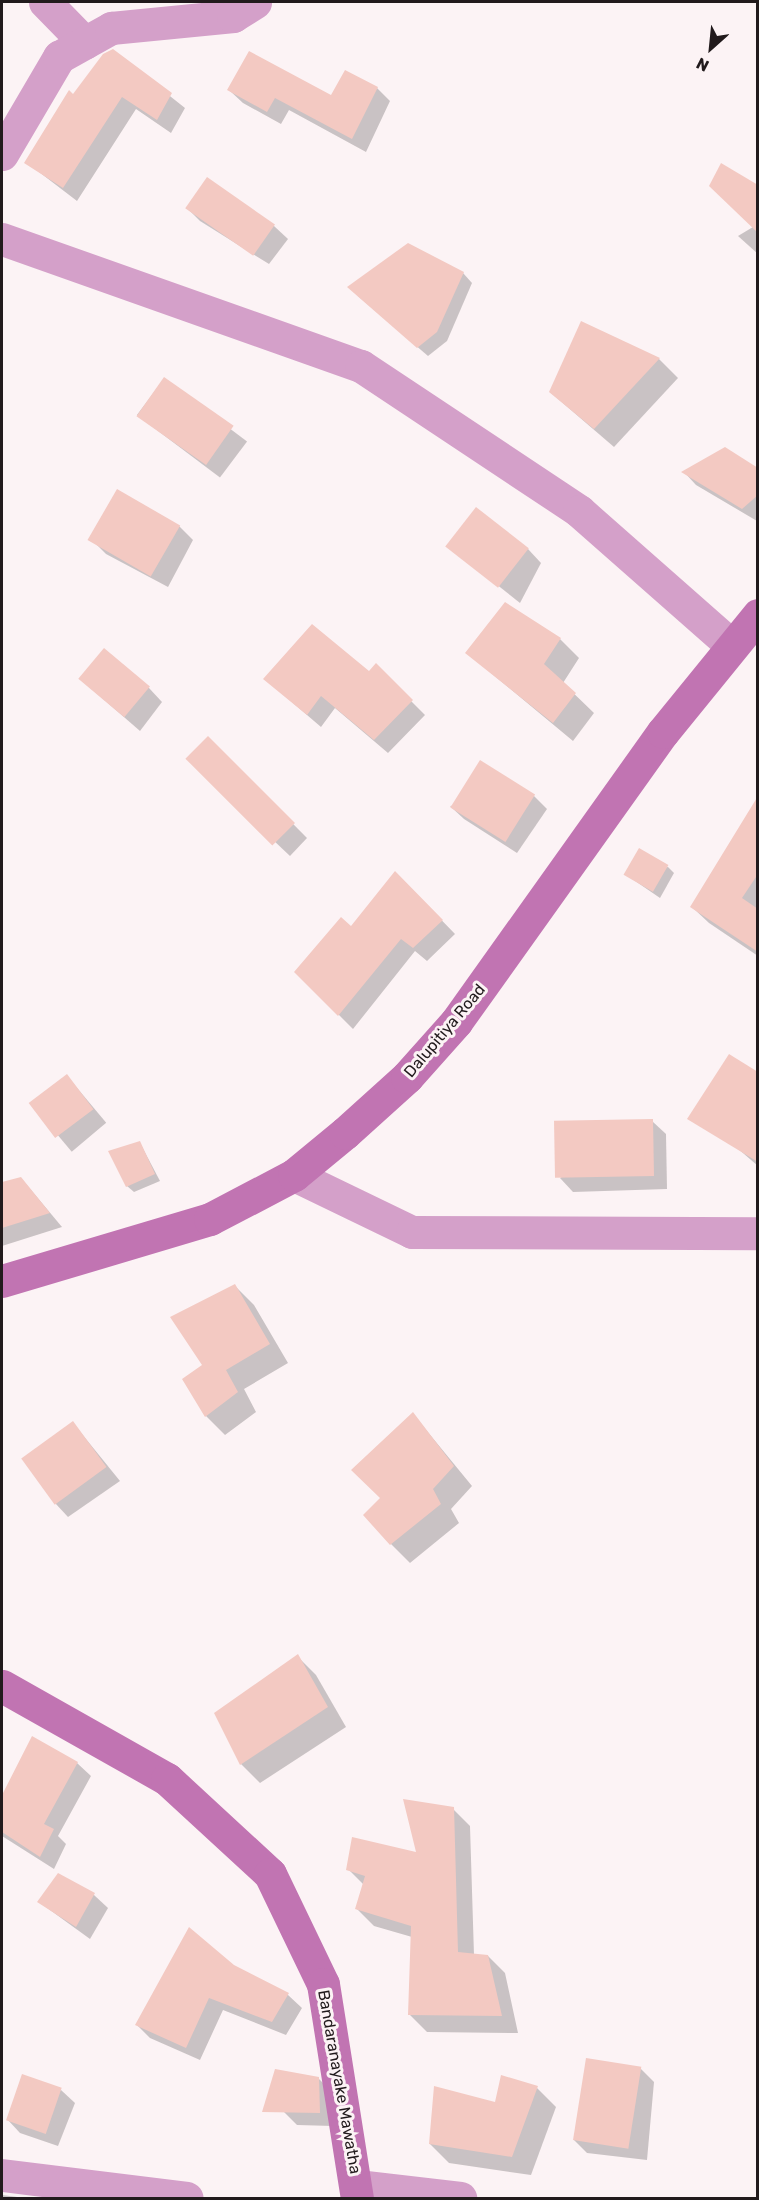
<!DOCTYPE html>
<html>
<head>
<meta charset="utf-8">
<style>
	body { margin:0 }
	#map { position:relative; width:759px; height:2200px; overflow:hidden; background:#fcf3f5; font-family:Rubik,sans-serif }
	div>[style] { position:absolute }
	.shadow>* { inset:0; background:#0003; transform-origin:0 0 }
	.building>* { inset:0; background:#f3c9c2; transform-origin:0 0 }
	.street>* { height:33px; margin:-16.5px; padding:0 16.5px; transform-origin:16.5px; border-radius:16.5px; background:#d4a0c9 }
	.secondary>* { height:33px; margin:-16.5px; padding:0 16.5px; transform-origin:16.5px; border-radius:16.5px; background:#c174b2 }
	span { translate:-50% -50%; white-space:nowrap; text-align:center; line-height:1.15; -webkit-text-stroke:6px #fcf3f5; paint-order:stroke }
	.street-label { font-size:16px; color:#211a1c }
	.frame { position:absolute; inset:0; border:3px solid #211a1c; pointer-events:none }
	.north { position:absolute; left:681px; top:18px; width:60px; height:60px; -webkit-text-stroke:4px #fcf3f5; paint-order:stroke; rotate:207deg; font-size:16px; font-weight:700; line-height:24px; text-align:center; color:#211a1c }
	.north::after { content:''; display:block; margin:auto; width:21px; height:27px; background:#211a1c; clip-path:polygon(50% 0,100% 100%,50% 72%,0 100%) }
</style>
</head>
<body>
<div id="map">
	<div class="shadow">
		<div style="clip-path:polygon(112px 50px,185px 108px,171px 133px,136px 109px,77px 201px,26px 162px)"></div>
		<div style="clip-path:polygon(377px 88px,390px 101px,366px 152px,289px 110px,281px 124px,243px 103px,229px 90px,331px 97px)"></div>
		<div style="clip-path:polygon(187px 208px,274px 226px,288px 239px,269px 264px,200px 221px)"></div>
		<div style="clip-path:polygon(758px 224px,758px 254px,738px 236px)"></div>
		<div style="clip-path:polygon(463px 273px,472px 283px,447px 341px,428px 356px,358px 296px)"></div>
		<div style="clip-path:polygon(582px 323px,659px 359px,678px 378px,614px 447px,550px 392px)"></div>
		<div style="left:164px;top:379px;width:104px;height:45px;rotate:37deg"></div>
		<div style="clip-path:polygon(758px 469px,757px 521px,696px 485px,684px 472px)"></div>
		<div style="clip-path:polygon(179px 526px,193px 540px,168px 587px,106px 554px,92px 540px)"></div>
		<div style="clip-path:polygon(448px 546px,528px 549px,541px 563px,520px 603px)"></div>
		<div style="clip-path:polygon(560px 639px,579px 658px,563px 683px,594px 713px,573px 741px,467px 653px)"></div>
		<div style="clip-path:polygon(376px 666px,425px 715px,388px 753px,335px 708px,321px 727px,265px 679px,369px 673px)"></div>
		<div style="clip-path:polygon(79px 678px,149px 688px,162px 702px,140px 731px)"></div>
		<div style="clip-path:polygon(208px 738px,307px 838px,290px 856px,201px 772px)"></div>
		<div style="clip-path:polygon(534px 796px,547px 809px,517px 853px,464px 819px,450px 806px)"></div>
		<div style="clip-path:polygon(758px 799px,758px 956px,709px 923px,692px 907px)"></div>
		<div style="clip-path:polygon(668px 867px,674px 873px,660px 898px,625px 874px)"></div>
		<div style="clip-path:polygon(396px 873px,455px 934px,427px 961px,415px 951px,353px 1029px,296px 972px,351px 928px)"></div>
		<div style="left:67px;top:1076px;width:61px;height:45px;rotate:50deg"></div>
		<div style="clip-path:polygon(758px 1114px,758px 1166px,736px 1147px)"></div>
		<div style="clip-path:polygon(652px 1121px,666px 1134px,667px 1189px,573px 1192px,560px 1178px)"></div>
		<div style="clip-path:polygon(140px 1143px,160px 1181px,134px 1192px,127px 1186px)"></div>
		<div style="clip-path:polygon(21px 1178px,62px 1227px,2px 1246px,2px 1184px)"></div>
		<div style="clip-path:polygon(235px 1286px,254px 1305px,288px 1363px,244px 1389px,256px 1412px,225px 1435px,206px 1416px,204px 1365px)"></div>
		<div style="clip-path:polygon(413px 1414px,472px 1486px,451px 1509px,459px 1523px,410px 1563px,391px 1544px,382px 1499px)"></div>
		<div style="clip-path:polygon(73px 1423px,120px 1481px,68px 1517px,55px 1503px)"></div>
		<div style="clip-path:polygon(297px 1656px,316px 1675px,346px 1727px,260px 1783px,241px 1764px)"></div>
		<div style="clip-path:polygon(33px 1738px,77px 1763px,91px 1776px,58px 1836px,66px 1844px,54px 1869px,2px 1836px,2px 1798px)"></div>
		<div style="clip-path:polygon(453px 1809px,470px 1826px,474px 1955px,488px 1956px,505px 1973px,518px 2033px,427px 2032px,410px 2015px,412px 1937px,374px 1926px,357px 1909px,364px 1885px,348px 1869px,419px 1854px)"></div>
		<div style="clip-path:polygon(58px 1875px,94px 1895px,108px 1908px,90px 1939px,39px 1902px)"></div>
		<div style="clip-path:polygon(233px 1967px,288px 1995px,302px 2008px,286px 2035px,223px 2010px,200px 2060px,150px 2038px,137px 2025px)"></div>
		<div style="clip-path:polygon(640px 2068px,654px 2082px,647px 2160px,587px 2153px,574px 2140px)"></div>
		<div style="clip-path:polygon(318px 2078px,332px 2092px,333px 2126px,297px 2125px,284px 2112px)"></div>
		<div style="clip-path:polygon(537px 2088px,556px 2107px,531px 2175px,449px 2163px,430px 2144px)"></div>
		<div style="clip-path:polygon(61px 2090px,75px 2103px,58px 2146px,20px 2133px,7px 2119px)"></div>
		<div style="clip-path:polygon(2px 2195px,25px 2198px,2px 2198px)"></div>
	</div>
	<div class="building">
		<div style="clip-path:polygon(113px 49px,172px 93px,157px 120px,122px 97px,63px 188px,24px 163px,69px 90px,73px 94px,103px 54px)"></div>
		<div style="clip-path:polygon(249px 51px,331px 95px,345px 70px,378px 87px,352px 139px,275px 98px,267px 112px,227px 90px)"></div>
		<div style="clip-path:polygon(721px 163px,758px 185px,758px 233px,709px 186px)"></div>
		<div style="left:207px;top:177px;width:83px;height:38px;rotate:35deg"></div>
		<div style="clip-path:polygon(408px 243px,464px 272px,437px 332px,417px 348px,347px 287px)"></div>
		<div style="clip-path:polygon(581px 321px,660px 358px,594px 429px,549px 392px)"></div>
		<div style="left:164px;top:377px;width:85px;height:48px;rotate:35deg"></div>
		<div style="clip-path:polygon(725px 447px,758px 468px,758px 495px,742px 509px,681px 472px)"></div>
		<div style="left:117px;top:489px;width:73px;height:59px;rotate:30deg"></div>
		<div style="left:476px;top:507px;width:67px;height:50px;rotate:38deg"></div>
		<div style="clip-path:polygon(505px 602px,561px 638px,544px 664px,576px 693px,553px 723px,465px 653px)"></div>
		<div style="clip-path:polygon(312px 624px,369px 671px,376px 663px,413px 700px,374px 740px,321px 696px,307px 715px,263px 679px)"></div>
		<div style="left:104px;top:648px;width:60px;height:40px;rotate:40deg"></div>
		<div style="left:208px;top:736px;width:123px;height:32px;rotate:45deg"></div>
		<div style="left:480px;top:760px;width:65px;height:56px;rotate:32deg"></div>
		<div style="clip-path:polygon(758px 796px,758px 874px,742px 898px,758px 909px,758px 952px,690px 907px)"></div>
		<div style="left:639px;top:848px;width:34px;height:31px;rotate:30deg"></div>
		<div style="clip-path:polygon(395px 871px,443px 920px,413px 948px,401px 939px,338px 1016px,294px 972px,341px 917px,351px 926px)"></div>
		<div style="clip-path:polygon(729px 1054px,758px 1072px,758px 1162px,687px 1119px)"></div>
		<div style="left:67px;top:1074px;width:44px;height:48px;rotate:53deg"></div>
		<div style="left:653px;top:1119px;width:57px;height:99px;rotate:89deg"></div>
		<div style="clip-path:polygon(140px 1141px,155px 1174px,126px 1187px,108px 1151px)"></div>
		<div style="clip-path:polygon(21px 1177px,50px 1213px,2px 1228px,2px 1182px)"></div>
		<div style="clip-path:polygon(235px 1284px,270px 1344px,226px 1370px,238px 1392px,205px 1417px,182px 1379px,202px 1365px,170px 1317px)"></div>
		<div style="clip-path:polygon(413px 1412px,454px 1466px,433px 1489px,441px 1504px,390px 1545px,363px 1515px,380px 1498px,351px 1470px)"></div>
		<div style="left:73px;top:1421px;width:57px;height:64px;rotate:54deg"></div>
		<div style="clip-path:polygon(298px 1654px,328px 1707px,240px 1765px,214px 1713px)"></div>
		<div style="clip-path:polygon(32px 1736px,78px 1762px,44px 1824px,54px 1829px,40px 1857px,2px 1832px,2px 1795px)"></div>
		<div style="clip-path:polygon(403px 1799px,454px 1807px,458px 1952px,488px 1955px,502px 2016px,408px 2015px,411px 1926px,355px 1909px,365px 1876px,346px 1870px,352px 1837px,416px 1852px)"></div>
		<div style="clip-path:polygon(58px 1873px,95px 1893px,76px 1927px,37px 1902px)"></div>
		<div style="clip-path:polygon(189px 1927px,234px 1965px,289px 1993px,272px 2022px,209px 1998px,186px 2048px,135px 2025px)"></div>
		<div style="left:586px;top:2058px;width:56px;height:83px;rotate:9deg"></div>
		<div style="clip-path:polygon(275px 2069px,319px 2077px,320px 2113px,262px 2112px)"></div>
		<div style="left:22px;top:2074px;width:42px;height:49px;rotate:19deg"></div>
		<div style="clip-path:polygon(501px 2075px,538px 2086px,512px 2157px,429px 2144px,434px 2086px,495px 2102px)"></div>
	</div>
	<div class="street">
		<div style="left:45px;top:2px;width:57px;rotate:45.7deg"></div>
		<div style="left:2px;top:154px;width:113px;rotate:-59.6deg"></div>
		<div style="left:59px;top:57px;width:60px;rotate:-29.1deg"></div>
		<div style="left:111px;top:28px;width:123px;rotate:-5.6deg"></div>
		<div style="left:233px;top:16px;width:26px;rotate:-32deg"></div>
		<div style="left:2px;top:239px;width:381px;rotate:19.5deg"></div>
		<div style="left:361px;top:366px;width:262px;rotate:33.6deg"></div>
		<div style="left:579px;top:511px;width:204px;rotate:41.4deg"></div>
		<div style="left:294px;top:1175px;width:131px;rotate:25.8deg"></div>
		<div style="left:412px;top:1232px;width:346px;rotate:0.2deg"></div>
		<div style="left:2px;top:2175px;width:186px;rotate:7.1deg"></div>
		<div style="left:357px;top:2186px;width:104px;rotate:6.6deg"></div>
	</div>
	<div class="secondary">
		<div style="left:2px;top:1281px;width:217px;rotate:-16.6deg"></div>
		<div style="left:210px;top:1219px;width:95px;rotate:-27.6deg"></div>
		<div style="left:294px;top:1175px;width:66px;rotate:-39.5deg"></div>
		<div style="left:345px;top:1133px;width:84px;rotate:-42.1deg"></div>
		<div style="left:407px;top:1077px;width:74px;rotate:-48.3deg"></div>
		<div style="left:456px;top:1022px;width:356px;rotate:-54.5deg"></div>
		<div style="left:663px;top:732px;width:151px;rotate:-50.9deg"></div>
		<div style="left:2px;top:1686px;width:189px;rotate:29.4deg"></div>
		<div style="left:167px;top:1779px;width:140px;rotate:42.7deg"></div>
		<div style="left:270px;top:1874px;width:122px;rotate:64.3deg"></div>
		<div style="left:323px;top:1984px;width:217px;rotate:81deg"></div>
	</div>
	<div class="street-label">
		<span style="left:445px;top:1031px;rotate:-50deg">Dalupitiya Road</span>
		<span style="left:339px;top:2082px;rotate:80deg">Bandaranayake Mawatha</span>
	</div>
	<div class="frame"></div>
	<div class="north">N</div>
</div>
</body>
</html>
